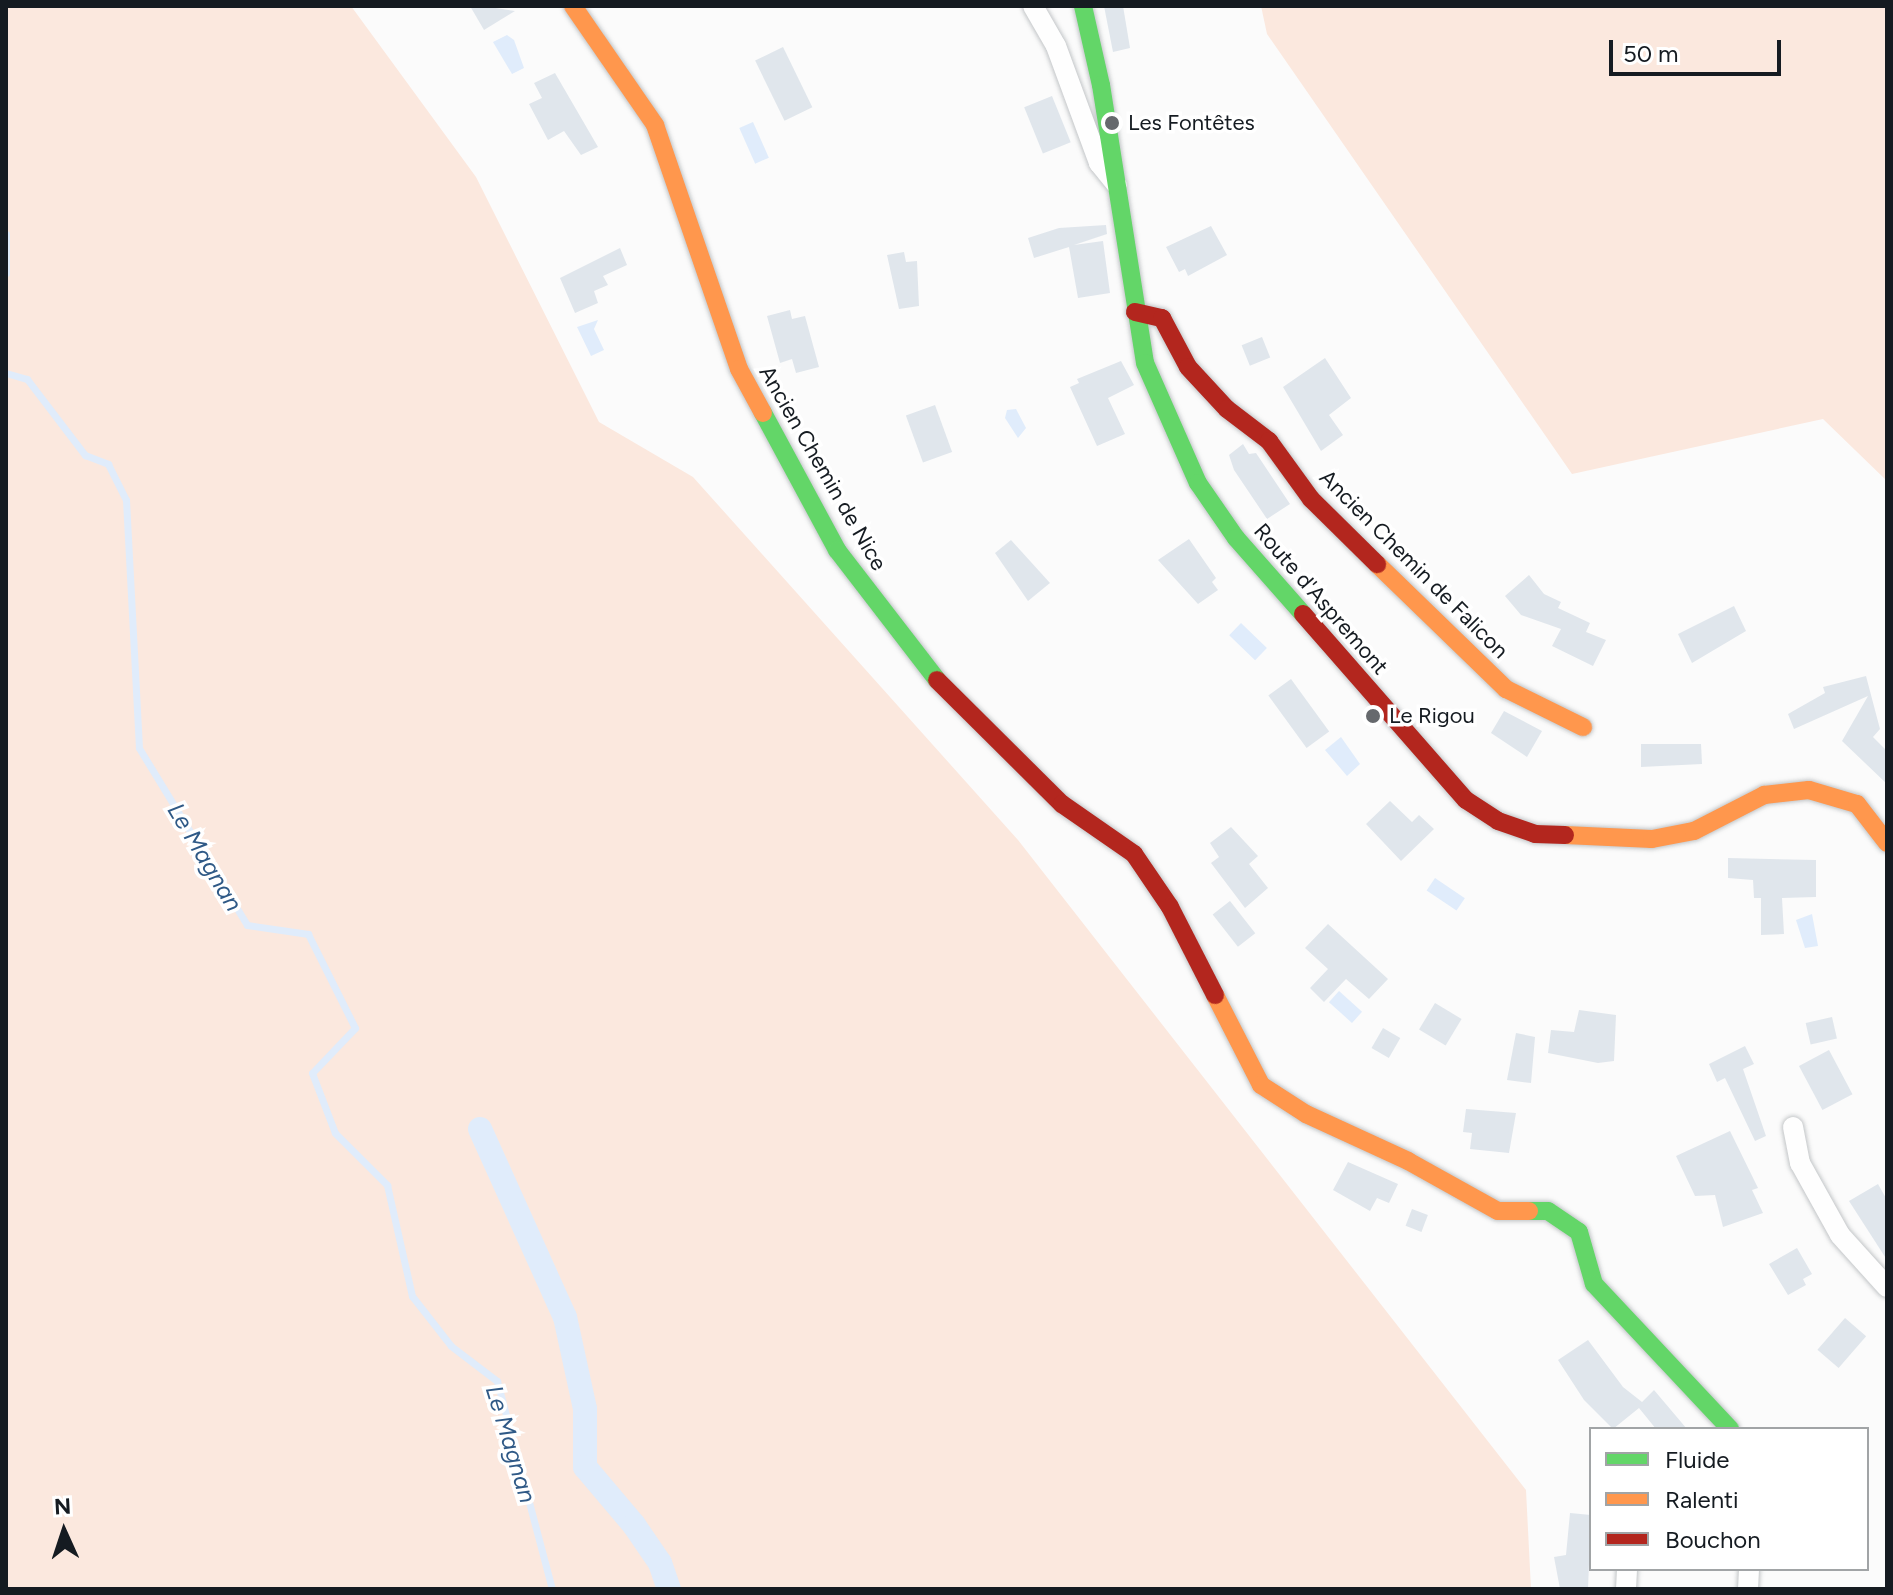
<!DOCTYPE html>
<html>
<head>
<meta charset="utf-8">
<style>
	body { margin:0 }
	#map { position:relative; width:1893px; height:1595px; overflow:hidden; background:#fbfbfb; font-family:Figtree,sans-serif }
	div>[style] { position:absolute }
	.green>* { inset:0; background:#fbe8de }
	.water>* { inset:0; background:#e0ecfb; transform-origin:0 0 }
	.stream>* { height:7px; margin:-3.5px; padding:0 3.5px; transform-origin:3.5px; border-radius:3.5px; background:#e0ecfb }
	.canal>* { height:24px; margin:-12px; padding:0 12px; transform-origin:12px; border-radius:12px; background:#e0ecfb }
	.building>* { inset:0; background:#e0e6ec; transform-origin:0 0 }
	.roads { filter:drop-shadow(0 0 2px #c3c6c8) drop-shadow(0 0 2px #c3c6c8) }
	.street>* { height:20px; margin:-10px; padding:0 10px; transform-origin:10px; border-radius:10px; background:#fefefe }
	.fast>* { height:18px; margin:-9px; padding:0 9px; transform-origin:9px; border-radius:9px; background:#63d668 }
	.slow>* { height:18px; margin:-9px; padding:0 9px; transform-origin:9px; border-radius:9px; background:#ff974d }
	.jam>* { height:18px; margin:-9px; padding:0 9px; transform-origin:9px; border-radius:9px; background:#b3261e }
	.dots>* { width:22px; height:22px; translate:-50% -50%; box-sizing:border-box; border:4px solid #fff; border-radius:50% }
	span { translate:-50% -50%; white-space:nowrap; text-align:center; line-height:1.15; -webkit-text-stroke:7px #fff; paint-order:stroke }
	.poi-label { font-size:22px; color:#151b21 }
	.left { translate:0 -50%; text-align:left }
	.street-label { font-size:22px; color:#151b21 }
	.water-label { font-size:24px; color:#2f5986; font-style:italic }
	.frame { position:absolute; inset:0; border:8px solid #151b21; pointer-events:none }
	.legend { position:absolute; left:1589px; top:1427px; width:280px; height:144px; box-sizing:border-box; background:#fff; border:2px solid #a1a4a6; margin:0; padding:10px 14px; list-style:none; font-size:24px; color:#151b21 }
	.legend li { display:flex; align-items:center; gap:16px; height:40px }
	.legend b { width:40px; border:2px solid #a1a4a6 }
	.north { position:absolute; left:24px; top:1491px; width:80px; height:80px; -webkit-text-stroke:6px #fff; paint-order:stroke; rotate:357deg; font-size:22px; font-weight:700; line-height:32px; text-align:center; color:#151b21 }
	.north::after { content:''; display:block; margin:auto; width:28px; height:36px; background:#151b21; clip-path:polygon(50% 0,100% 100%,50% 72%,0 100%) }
	.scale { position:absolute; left:1609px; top:40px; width:172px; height:36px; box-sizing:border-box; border:4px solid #151b21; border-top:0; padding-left:10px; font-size:24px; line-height:28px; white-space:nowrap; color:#151b21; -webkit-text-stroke:6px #fff; paint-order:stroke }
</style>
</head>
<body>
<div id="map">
	<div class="green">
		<div style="clip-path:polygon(6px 6px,351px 6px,476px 177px,599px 422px,693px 477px,1018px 840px,1526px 1490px,1531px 1589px,6px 1589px)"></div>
		<div style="clip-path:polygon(1261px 6px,1887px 6px,1887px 481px,1823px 419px,1572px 474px,1267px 34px)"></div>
	</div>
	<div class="water">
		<div style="clip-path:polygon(507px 35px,514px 40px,524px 68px,512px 74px,493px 42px)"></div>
		<div style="left:753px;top:122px;width:39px;height:15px;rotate:66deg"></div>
		<div style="clip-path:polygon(598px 320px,594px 329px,604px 350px,591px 356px,577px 327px)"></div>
		<div style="clip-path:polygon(1016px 409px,1026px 428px,1018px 438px,1005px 418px,1007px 410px)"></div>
		<div style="left:1241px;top:623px;width:36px;height:17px;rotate:44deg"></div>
		<div style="clip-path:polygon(1341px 737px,1360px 764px,1347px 776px,1325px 750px)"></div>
		<div style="left:1435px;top:878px;width:36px;height:15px;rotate:34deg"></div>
		<div style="clip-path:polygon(1812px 914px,1818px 946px,1805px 948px,1796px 920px)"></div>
		<div style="left:1339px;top:991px;width:31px;height:15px;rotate:42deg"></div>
	</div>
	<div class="stream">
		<div style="left:6px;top:234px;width:39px;rotate:90deg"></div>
		<div style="left:6px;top:373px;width:22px;rotate:16deg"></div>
		<div style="left:27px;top:379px;width:96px;rotate:52.7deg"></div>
		<div style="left:85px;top:455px;width:25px;rotate:21deg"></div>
		<div style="left:108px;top:464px;width:40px;rotate:63.4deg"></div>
		<div style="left:126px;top:500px;width:248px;rotate:87deg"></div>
		<div style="left:139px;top:748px;width:207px;rotate:58.6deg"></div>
		<div style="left:247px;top:925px;width:62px;rotate:8.4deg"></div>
		<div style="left:308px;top:934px;width:105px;rotate:63.4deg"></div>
		<div style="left:355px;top:1028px;width:62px;rotate:133.7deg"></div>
		<div style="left:312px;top:1073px;width:64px;rotate:69deg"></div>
		<div style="left:335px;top:1133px;width:74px;rotate:45deg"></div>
		<div style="left:387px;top:1185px;width:114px;rotate:77.3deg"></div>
		<div style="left:412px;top:1296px;width:63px;rotate:52deg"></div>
		<div style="left:451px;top:1346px;width:58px;rotate:37.3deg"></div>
		<div style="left:497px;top:1381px;width:215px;rotate:75.2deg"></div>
	</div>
	<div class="canal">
		<div style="left:480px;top:1129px;width:206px;rotate:65.7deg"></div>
		<div style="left:565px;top:1317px;width:94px;rotate:77.7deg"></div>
		<div style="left:585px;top:1409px;width:58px;rotate:90deg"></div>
		<div style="left:585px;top:1467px;width:76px;rotate:49.8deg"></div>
		<div style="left:634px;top:1525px;width:46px;rotate:55.6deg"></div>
		<div style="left:660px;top:1563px;width:28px;rotate:71deg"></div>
	</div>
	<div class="building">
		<div style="clip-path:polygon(470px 6px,483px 6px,515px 11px,484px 30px)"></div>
		<div style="clip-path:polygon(1104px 6px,1123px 6px,1130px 48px,1113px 52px)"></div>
		<div style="left:783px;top:47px;width:67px;height:31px;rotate:64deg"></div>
		<div style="clip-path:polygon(555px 73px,598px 147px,581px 155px,564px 131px,548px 140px,529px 104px,542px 98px,534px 83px)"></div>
		<div style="left:1052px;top:96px;width:50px;height:30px;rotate:68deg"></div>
		<div style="clip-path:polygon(1106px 225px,1107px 234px,1074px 245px,1103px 241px,1110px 293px,1078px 298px,1069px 247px,1034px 258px,1028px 238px,1059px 228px)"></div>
		<div style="clip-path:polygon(1211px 226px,1227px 255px,1188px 276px,1185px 269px,1179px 272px,1166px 247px)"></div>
		<div style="clip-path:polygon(620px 248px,627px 265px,603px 276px,608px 285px,594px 291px,598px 303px,575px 313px,560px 278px)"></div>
		<div style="clip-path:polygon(904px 252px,906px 262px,917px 261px,919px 306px,899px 309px,887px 255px)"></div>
		<div style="clip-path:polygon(790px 310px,792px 319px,805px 316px,819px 367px,796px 373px,792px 359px,780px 363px,767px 316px)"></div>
		<div style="left:1262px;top:337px;width:22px;height:22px;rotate:68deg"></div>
		<div style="clip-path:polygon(1325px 358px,1351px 398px,1329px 415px,1343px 435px,1321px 451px,1283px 387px)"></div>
		<div style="clip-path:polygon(1121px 361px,1134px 385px,1108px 398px,1125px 434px,1097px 446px,1070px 387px,1079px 383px,1077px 379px)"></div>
		<div style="left:935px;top:405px;width:50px;height:31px;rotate:70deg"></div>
		<div style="clip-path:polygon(1243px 444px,1249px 454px,1256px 453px,1290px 504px,1267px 519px,1234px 470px,1229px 455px)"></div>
		<div style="clip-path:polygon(1189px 539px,1216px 578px,1212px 582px,1218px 590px,1198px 604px,1158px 560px)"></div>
		<div style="clip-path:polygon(1011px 540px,1050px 583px,1028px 601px,995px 553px)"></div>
		<div style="clip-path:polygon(1529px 575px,1544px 594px,1561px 602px,1558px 608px,1590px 623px,1586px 632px,1606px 640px,1593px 666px,1552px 646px,1561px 629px,1521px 615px,1505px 596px)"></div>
		<div style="clip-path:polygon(1734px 606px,1746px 631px,1692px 663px,1678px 634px)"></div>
		<div style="clip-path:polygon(1866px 676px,1880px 729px,1873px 737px,1887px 751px,1887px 784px,1842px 741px,1868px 696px,1794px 729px,1788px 714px,1825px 693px,1823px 687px)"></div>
		<div style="left:1291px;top:679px;width:65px;height:28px;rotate:54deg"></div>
		<div style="clip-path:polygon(1504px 711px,1542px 731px,1527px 757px,1491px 733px)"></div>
		<div style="clip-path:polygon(1641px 744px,1701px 744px,1702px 764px,1641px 767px)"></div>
		<div style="clip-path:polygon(1390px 801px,1412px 822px,1419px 815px,1434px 829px,1401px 861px,1366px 824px)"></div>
		<div style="clip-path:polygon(1231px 827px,1258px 856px,1249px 864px,1268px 888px,1245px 908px,1211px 863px,1219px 857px,1210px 843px)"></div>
		<div style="clip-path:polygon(1728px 858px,1816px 860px,1816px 897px,1782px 898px,1784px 934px,1761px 935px,1761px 898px,1754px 898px,1753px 880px,1728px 878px)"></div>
		<div style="left:1230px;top:901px;width:41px;height:22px;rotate:52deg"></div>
		<div style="clip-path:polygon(1328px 924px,1388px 979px,1369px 999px,1346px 979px,1324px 1002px,1310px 988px,1328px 969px,1305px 948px)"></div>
		<div style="left:1435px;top:1003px;width:31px;height:31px;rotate:31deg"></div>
		<div style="clip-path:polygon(1579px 1010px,1616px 1015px,1614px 1061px,1598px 1063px,1548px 1053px,1551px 1030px,1574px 1032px)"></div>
		<div style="left:1832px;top:1017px;width:22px;height:27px;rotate:77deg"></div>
		<div style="left:1383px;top:1028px;width:20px;height:23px;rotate:30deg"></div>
		<div style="clip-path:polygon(1516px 1033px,1535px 1037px,1531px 1083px,1507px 1080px)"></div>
		<div style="clip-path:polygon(1745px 1046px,1754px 1064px,1743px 1069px,1766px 1136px,1755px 1141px,1725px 1078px,1717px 1082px,1709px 1064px)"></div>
		<div style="left:1829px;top:1050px;width:50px;height:34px;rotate:62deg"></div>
		<div style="clip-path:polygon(1466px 1109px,1516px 1113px,1509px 1153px,1470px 1149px,1472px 1133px,1463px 1132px)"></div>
		<div style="clip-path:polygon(1730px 1131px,1758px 1188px,1752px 1190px,1763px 1213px,1723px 1227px,1715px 1195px,1695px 1196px,1676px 1156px)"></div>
		<div style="clip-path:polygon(1348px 1162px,1398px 1184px,1389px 1203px,1377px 1198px,1370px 1211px,1333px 1190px)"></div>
		<div style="clip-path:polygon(1878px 1184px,1887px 1200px,1887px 1260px,1849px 1201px)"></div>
		<div style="left:1412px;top:1209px;width:17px;height:18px;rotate:21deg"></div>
		<div style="clip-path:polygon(1797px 1248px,1812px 1274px,1803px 1279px,1806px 1285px,1788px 1295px,1769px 1264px)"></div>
		<div style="left:1845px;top:1318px;width:28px;height:42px;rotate:41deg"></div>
		<div style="clip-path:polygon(1588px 1340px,1623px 1387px,1642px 1402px,1654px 1390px,1687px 1429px,1656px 1429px,1639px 1408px,1613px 1429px,1584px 1400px,1558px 1360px)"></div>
		<div style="clip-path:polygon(1570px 1513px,1591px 1515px,1588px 1589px,1560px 1589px,1554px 1557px,1566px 1555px)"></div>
	</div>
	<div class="roads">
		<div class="street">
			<div style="left:1033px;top:6px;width:46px;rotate:60.1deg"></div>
			<div style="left:1056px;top:46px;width:125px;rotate:69.8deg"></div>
			<div style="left:1099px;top:163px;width:28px;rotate:51deg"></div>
			<div style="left:1793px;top:1127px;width:37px;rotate:79deg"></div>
			<div style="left:1800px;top:1163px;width:82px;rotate:60.9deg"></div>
			<div style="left:1840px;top:1235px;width:70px;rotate:47.9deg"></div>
			<div style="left:1626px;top:1589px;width:20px;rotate:-87deg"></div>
			<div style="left:1748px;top:1589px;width:20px;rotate:-87deg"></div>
		</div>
		<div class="fast">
			<div style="left:1083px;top:6px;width:81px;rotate:77.2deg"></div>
			<div style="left:1101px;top:85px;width:281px;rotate:81deg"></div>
			<div style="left:1145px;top:363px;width:131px;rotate:66.2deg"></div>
			<div style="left:1198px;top:483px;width:67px;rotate:55.4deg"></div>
			<div style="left:1236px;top:538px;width:101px;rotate:48.6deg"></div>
			<div style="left:763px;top:413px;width:156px;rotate:61.6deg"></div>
			<div style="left:837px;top:550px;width:164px;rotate:52.4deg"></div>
			<div style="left:1529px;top:1211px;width:19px"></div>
			<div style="left:1548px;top:1211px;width:37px;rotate:34deg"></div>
			<div style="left:1579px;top:1232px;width:54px;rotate:73.9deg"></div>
			<div style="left:1594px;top:1284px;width:199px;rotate:46.8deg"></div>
		</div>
		<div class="slow">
			<div style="left:573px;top:6px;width:145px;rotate:55.4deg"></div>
			<div style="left:655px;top:125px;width:258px;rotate:71deg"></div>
			<div style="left:739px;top:369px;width:50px;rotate:61.4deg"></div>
			<div style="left:1377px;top:564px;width:180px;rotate:44.1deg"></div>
			<div style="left:1506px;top:689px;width:86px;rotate:26.3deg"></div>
			<div style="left:1565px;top:835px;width:87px;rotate:2.6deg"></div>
			<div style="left:1652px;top:839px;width:43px;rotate:-10.8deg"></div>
			<div style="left:1694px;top:831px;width:79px;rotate:-27.2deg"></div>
			<div style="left:1764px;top:795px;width:45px;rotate:-6.3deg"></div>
			<div style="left:1809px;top:790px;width:50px;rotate:16.3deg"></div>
			<div style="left:1857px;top:804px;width:49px;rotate:52.4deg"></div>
			<div style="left:1215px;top:995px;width:101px;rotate:62.9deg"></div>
			<div style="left:1261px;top:1085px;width:54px;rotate:32.8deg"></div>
			<div style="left:1306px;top:1114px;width:112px;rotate:24.7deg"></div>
			<div style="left:1408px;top:1161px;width:103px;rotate:29.1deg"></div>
			<div style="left:1498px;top:1211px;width:31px"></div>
		</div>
		<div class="jam">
			<div style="left:1135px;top:312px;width:28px;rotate:13deg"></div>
			<div style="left:1162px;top:318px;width:55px;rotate:62deg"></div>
			<div style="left:1188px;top:367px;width:57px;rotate:47.1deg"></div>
			<div style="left:1227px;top:409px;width:53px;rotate:37.3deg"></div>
			<div style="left:1269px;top:441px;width:72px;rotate:54.1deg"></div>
			<div style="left:1311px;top:499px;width:93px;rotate:44.6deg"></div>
			<div style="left:1303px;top:614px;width:247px;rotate:48.8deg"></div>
			<div style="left:1466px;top:800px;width:38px;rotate:33deg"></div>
			<div style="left:1498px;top:821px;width:39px;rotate:19deg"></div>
			<div style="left:1535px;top:834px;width:30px;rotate:2deg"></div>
			<div style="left:937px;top:680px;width:176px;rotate:44.8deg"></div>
			<div style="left:1062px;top:804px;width:88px;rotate:34.8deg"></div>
			<div style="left:1134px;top:854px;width:64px;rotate:55.8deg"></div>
			<div style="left:1170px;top:907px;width:99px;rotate:62.9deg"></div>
		</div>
	</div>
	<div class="dots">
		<div style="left:1112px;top:123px;background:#66696d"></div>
		<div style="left:1373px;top:716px;background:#66696d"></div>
	</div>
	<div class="poi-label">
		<span class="left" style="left:1128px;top:123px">Les Fontêtes</span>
		<span class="left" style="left:1389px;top:716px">Le Rigou</span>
	</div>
	<div class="street-label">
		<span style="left:823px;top:468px;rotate:60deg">Ancien Chemin de Nice</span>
		<span style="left:1414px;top:564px;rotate:45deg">Ancien Chemin de Falicon</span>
		<span style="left:1321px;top:599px;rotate:49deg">Route d'Aspremont</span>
	</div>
	<div class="water-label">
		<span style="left:205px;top:857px;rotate:59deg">Le Magnan</span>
		<span style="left:511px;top:1444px;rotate:73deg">Le Magnan</span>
	</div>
	<div class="frame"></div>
	<ul class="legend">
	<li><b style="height:10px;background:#63d668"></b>Fluide</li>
	<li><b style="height:10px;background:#ff974d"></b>Ralenti</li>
	<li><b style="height:10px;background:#b3261e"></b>Bouchon</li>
	</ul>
	<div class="north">N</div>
	<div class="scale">50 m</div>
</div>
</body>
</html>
